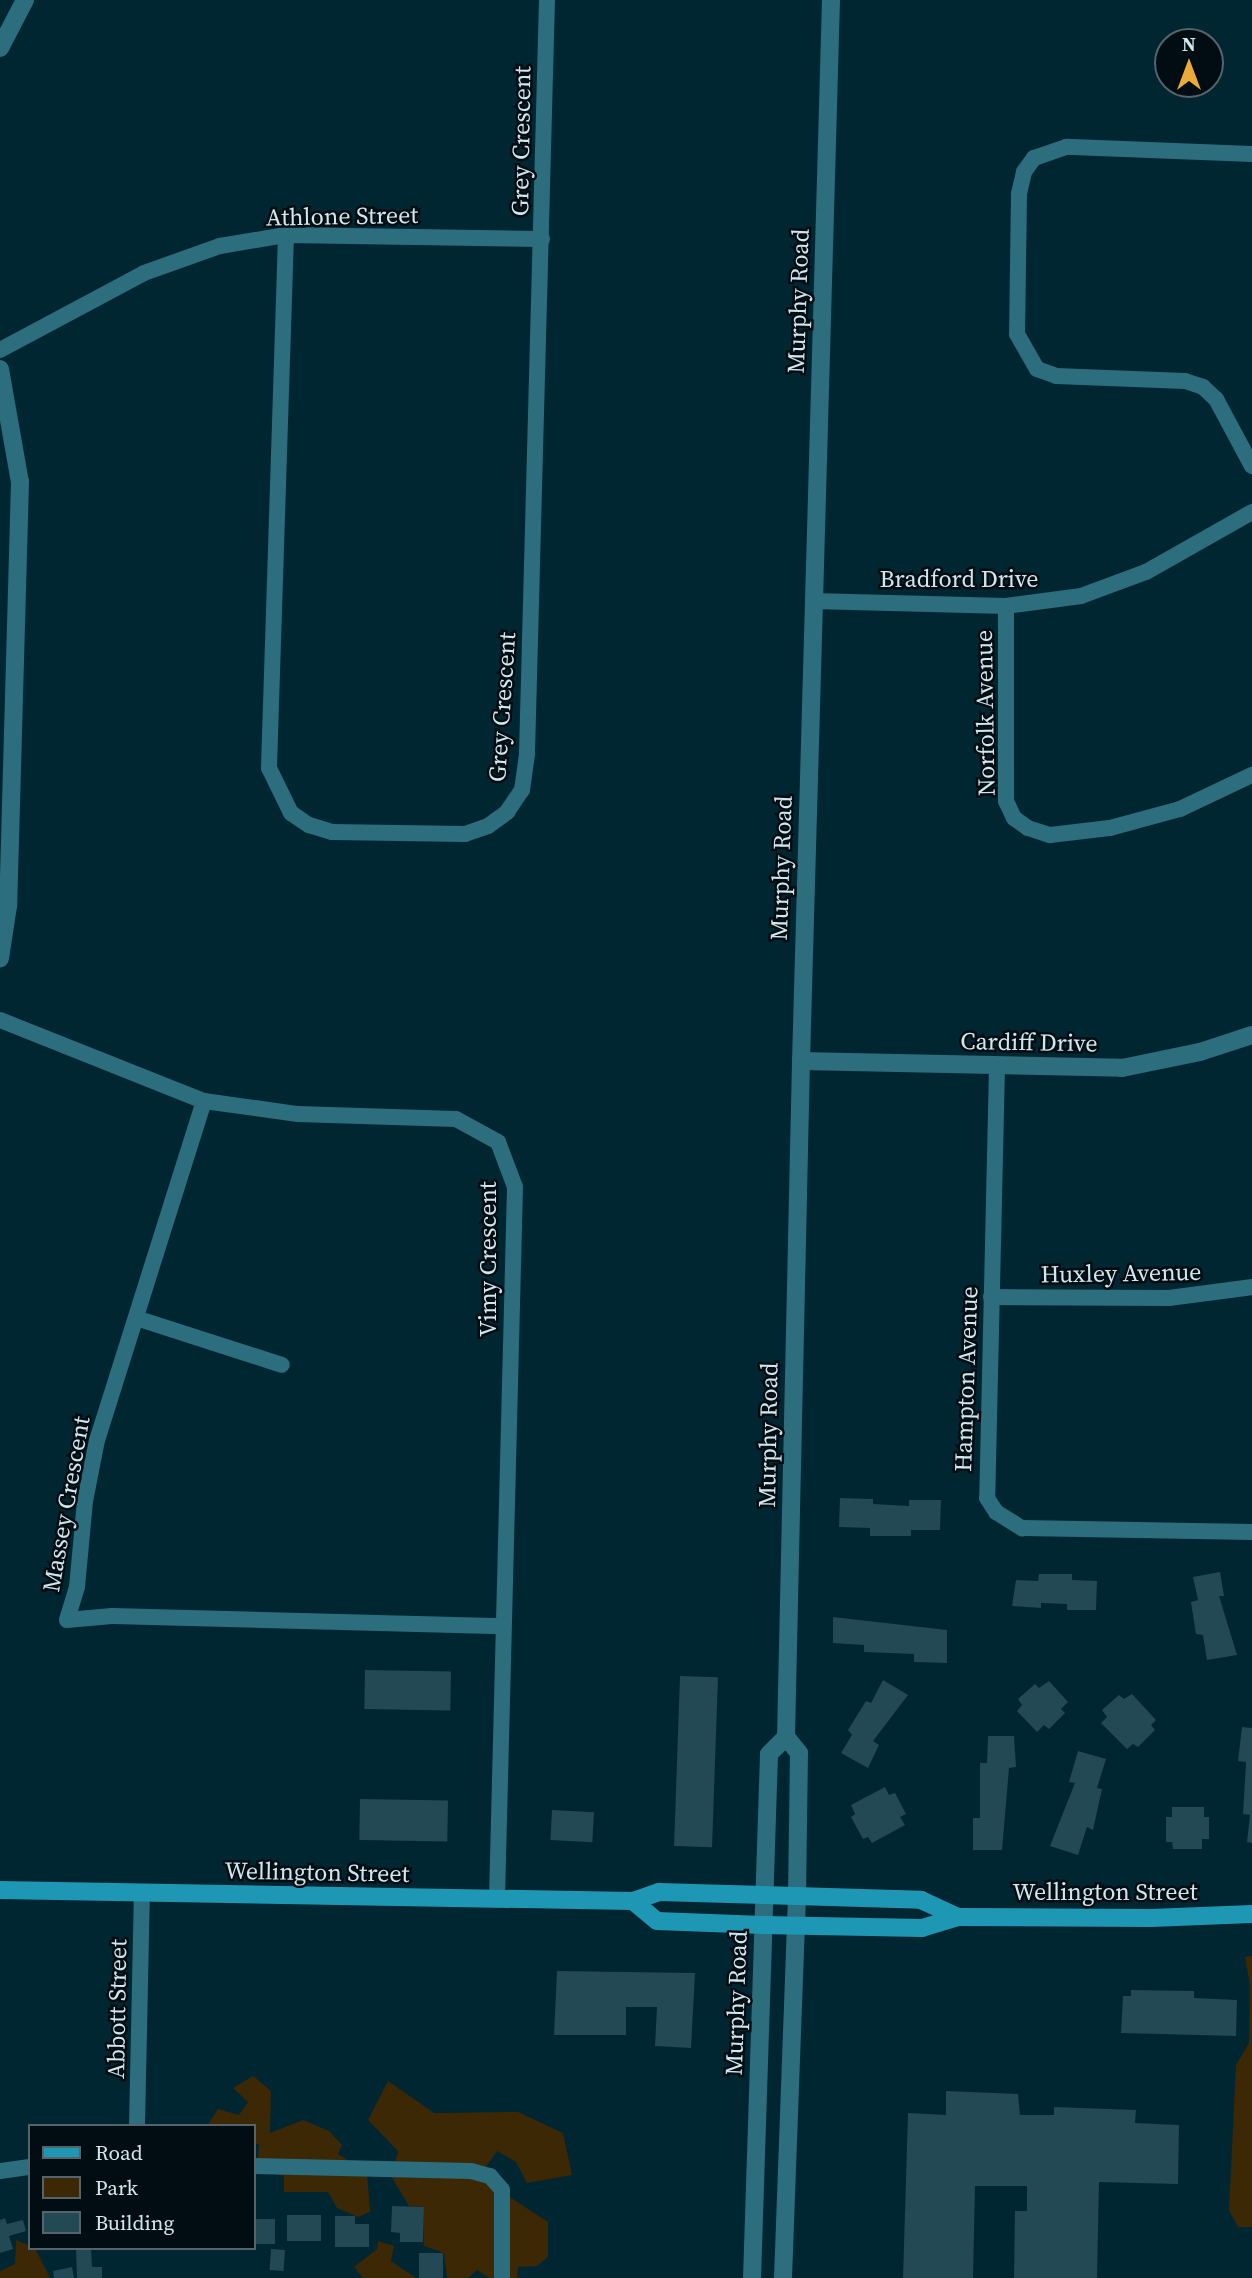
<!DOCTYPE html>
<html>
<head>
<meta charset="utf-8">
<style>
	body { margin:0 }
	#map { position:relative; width:1252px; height:2278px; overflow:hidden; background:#002631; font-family:"Source Serif 4",serif }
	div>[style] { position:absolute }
	.green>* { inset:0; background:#3c2804 }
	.building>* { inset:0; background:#224954; transform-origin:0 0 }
	.minor>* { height:16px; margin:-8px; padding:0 8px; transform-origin:8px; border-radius:8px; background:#2c6d7e }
	.tertiary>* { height:18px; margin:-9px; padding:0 9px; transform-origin:9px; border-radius:9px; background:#2c6d7e }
	.secondary>* { height:18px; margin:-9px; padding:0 9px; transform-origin:9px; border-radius:9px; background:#1e97b4 }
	span { translate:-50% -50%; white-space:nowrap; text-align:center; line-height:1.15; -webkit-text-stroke:5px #010d12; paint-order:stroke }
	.street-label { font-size:24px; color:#d1e6ed }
	.legend { position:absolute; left:28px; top:2124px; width:228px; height:126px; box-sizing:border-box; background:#010d12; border:2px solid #54646a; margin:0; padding:9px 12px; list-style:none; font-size:21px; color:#d1e6ed }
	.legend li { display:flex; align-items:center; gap:14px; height:35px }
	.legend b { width:35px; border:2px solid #54646a }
	.north { position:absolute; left:1154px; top:28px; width:70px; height:70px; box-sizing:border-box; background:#010d12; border:2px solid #54646a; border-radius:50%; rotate:0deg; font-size:19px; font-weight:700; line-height:28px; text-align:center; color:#d1e6ed }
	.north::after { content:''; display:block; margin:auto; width:24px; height:32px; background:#ebaa39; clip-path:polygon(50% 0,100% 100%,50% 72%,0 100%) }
</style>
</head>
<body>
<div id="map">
	<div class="green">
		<div style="clip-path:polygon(1252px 1956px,1252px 2227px,1238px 2227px,1229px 2210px,1236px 2065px,1249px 2043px,1250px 1985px,1245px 1957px)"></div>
		<div style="clip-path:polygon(253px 2076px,271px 2091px,270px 2133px,303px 2120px,329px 2131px,342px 2145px,338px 2154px,367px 2172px,370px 2212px,358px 2217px,337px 2208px,328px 2192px,284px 2192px,284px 2176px,257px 2170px,259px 2144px,254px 2144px,254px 2126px,207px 2126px,218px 2109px,239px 2115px,248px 2102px,233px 2088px)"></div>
		<div style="clip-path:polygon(388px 2081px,434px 2113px,518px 2112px,563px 2133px,572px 2175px,527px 2183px,516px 2162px,497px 2151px,479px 2177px,548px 2222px,548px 2257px,537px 2266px,518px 2267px,517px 2277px,522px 2278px,489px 2278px,477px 2270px,468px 2278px,447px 2278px,444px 2253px,424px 2246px,424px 2207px,409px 2206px,391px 2176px,398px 2151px,368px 2120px)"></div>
		<div style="clip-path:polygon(16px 2240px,35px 2248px,50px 2278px,0 2278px,0 2271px,15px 2264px)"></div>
		<div style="clip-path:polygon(378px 2241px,394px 2246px,391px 2261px,416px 2278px,363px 2278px,354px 2267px,377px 2249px)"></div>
	</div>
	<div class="building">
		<div style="clip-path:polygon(840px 1498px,873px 1499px,873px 1504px,909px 1506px,909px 1500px,941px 1500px,940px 1530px,911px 1530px,911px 1536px,870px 1536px,870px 1528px,839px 1527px)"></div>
		<div style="clip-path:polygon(1220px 1572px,1224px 1596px,1219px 1596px,1237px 1655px,1207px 1660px,1203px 1635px,1196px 1634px,1191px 1602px,1198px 1600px,1193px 1577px)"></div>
		<div style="clip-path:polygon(1039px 1574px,1072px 1574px,1072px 1580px,1097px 1581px,1096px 1610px,1067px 1610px,1067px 1604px,1041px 1603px,1041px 1608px,1012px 1606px,1016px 1580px,1038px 1581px)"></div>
		<div style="clip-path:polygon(833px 1617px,947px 1630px,947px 1663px,914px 1662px,914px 1654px,864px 1652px,864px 1645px,833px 1643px)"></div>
		<div style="left:365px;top:1670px;width:86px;height:39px;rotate:1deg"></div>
		<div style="left:680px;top:1676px;width:38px;height:170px;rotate:2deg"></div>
		<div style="clip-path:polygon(883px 1680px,908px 1695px,873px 1741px,879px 1745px,868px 1768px,841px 1753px,852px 1735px,848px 1730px,866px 1701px,871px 1703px)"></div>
		<div style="clip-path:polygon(1049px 1681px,1068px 1702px,1061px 1709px,1065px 1713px,1049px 1729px,1044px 1725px,1037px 1732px,1017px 1711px,1022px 1705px,1018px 1699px,1035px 1684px,1039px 1688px)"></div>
		<div style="clip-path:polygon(1132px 1694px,1156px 1720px,1151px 1725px,1155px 1730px,1138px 1747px,1133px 1744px,1127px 1749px,1101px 1723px,1107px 1717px,1102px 1710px,1119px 1695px,1124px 1699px)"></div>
		<div style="clip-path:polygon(1242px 1727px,1252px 1728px,1252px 1843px,1247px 1842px,1250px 1815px,1243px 1814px,1246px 1762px,1238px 1761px)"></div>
		<div style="clip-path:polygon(988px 1736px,1014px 1736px,1016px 1767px,1009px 1768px,1002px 1850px,973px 1850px,973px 1818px,980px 1818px,980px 1763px,987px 1763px)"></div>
		<div style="clip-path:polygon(1078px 1751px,1106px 1759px,1097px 1788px,1102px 1789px,1093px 1830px,1087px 1827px,1078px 1855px,1050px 1846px,1075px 1783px,1069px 1782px)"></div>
		<div style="clip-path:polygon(885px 1787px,889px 1795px,895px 1793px,906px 1814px,900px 1817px,905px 1825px,872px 1843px,868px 1837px,863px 1839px,851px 1817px,855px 1814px,851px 1805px)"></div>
		<div style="left:360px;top:1799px;width:88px;height:41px;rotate:1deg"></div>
		<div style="clip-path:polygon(1172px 1807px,1204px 1807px,1204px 1817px,1209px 1817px,1209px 1839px,1202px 1839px,1202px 1849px,1173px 1849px,1172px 1842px,1166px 1842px,1166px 1817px,1172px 1817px)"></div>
		<div style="left:552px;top:1810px;width:42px;height:30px;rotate:3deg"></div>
		<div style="clip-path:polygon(557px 1971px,695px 1973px,691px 2048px,655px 2046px,657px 2007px,626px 2007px,626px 2035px,554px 2035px)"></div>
		<div style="clip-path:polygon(1131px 1990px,1194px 1991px,1194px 1998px,1237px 2000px,1236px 2036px,1121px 2033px,1123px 1996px,1131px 1996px)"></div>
		<div style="clip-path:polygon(946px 2091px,1018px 2094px,1020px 2115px,1054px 2115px,1054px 2107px,1136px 2110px,1135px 2123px,1179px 2125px,1178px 2184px,1099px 2182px,1097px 2278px,1014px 2278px,1015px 2211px,1027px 2211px,1027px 2186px,975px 2186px,973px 2278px,903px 2278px,908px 2113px,946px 2115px)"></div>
		<div style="clip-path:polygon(392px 2206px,424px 2207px,423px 2242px,400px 2242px,400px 2233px,391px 2232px)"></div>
		<div style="left:287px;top:2215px;width:34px;height:26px"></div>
		<div style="clip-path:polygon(335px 2216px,355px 2216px,355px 2224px,369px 2224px,369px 2247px,335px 2247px)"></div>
		<div style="clip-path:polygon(5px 2218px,7px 2224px,23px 2220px,26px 2231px,9px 2236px,13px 2249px,0 2253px,0 2220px)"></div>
		<div style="left:254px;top:2219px;width:21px;height:25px"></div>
		<div style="clip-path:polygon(76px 2248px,91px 2248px,92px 2267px,102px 2267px,102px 2278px,77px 2278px)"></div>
		<div style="left:271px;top:2249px;width:14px;height:21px;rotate:4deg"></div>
		<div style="left:419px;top:2253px;width:24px;height:25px"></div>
		<div style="clip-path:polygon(72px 2267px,74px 2278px,54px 2278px,53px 2271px)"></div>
	</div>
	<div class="minor">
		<div style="left:1252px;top:154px;width:186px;rotate:-177.8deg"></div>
		<div style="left:1066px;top:147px;width:34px;rotate:161deg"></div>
		<div style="left:1034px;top:158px;width:17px;rotate:126deg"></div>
		<div style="left:1024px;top:172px;width:23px;rotate:103deg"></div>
		<div style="left:1019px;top:194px;width:140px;rotate:90.8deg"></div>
		<div style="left:1017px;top:334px;width:40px;rotate:60.3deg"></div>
		<div style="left:1037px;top:369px;width:20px;rotate:20deg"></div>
		<div style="left:1056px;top:376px;width:129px;rotate:2.2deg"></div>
		<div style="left:1185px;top:381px;width:19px;rotate:18deg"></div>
		<div style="left:1203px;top:387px;width:18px;rotate:43deg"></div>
		<div style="left:1216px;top:399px;width:76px;rotate:61.8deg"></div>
		<div style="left:286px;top:235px;width:533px;rotate:91.83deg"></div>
		<div style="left:269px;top:768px;width:50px;rotate:63.9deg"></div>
		<div style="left:291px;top:813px;width:22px;rotate:34deg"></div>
		<div style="left:309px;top:825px;width:24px;rotate:17deg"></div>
		<div style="left:332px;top:832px;width:133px;rotate:0.9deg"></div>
		<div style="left:465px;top:834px;width:24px;rotate:-19deg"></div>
		<div style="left:488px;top:826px;width:24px;rotate:-36deg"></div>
		<div style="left:507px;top:812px;width:27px;rotate:-56deg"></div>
		<div style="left:522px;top:790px;width:37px;rotate:-82deg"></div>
		<div style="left:527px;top:753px;width:753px;rotate:-88.48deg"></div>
		<div style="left:0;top:350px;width:163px;rotate:-28.1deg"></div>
		<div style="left:144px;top:273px;width:81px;rotate:-19.6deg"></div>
		<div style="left:220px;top:246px;width:67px;rotate:-9.5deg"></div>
		<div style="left:286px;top:235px;width:256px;rotate:0.9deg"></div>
		<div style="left:813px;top:601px;width:193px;rotate:1.5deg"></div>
		<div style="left:1006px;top:606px;width:76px;rotate:-7.6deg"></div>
		<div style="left:1081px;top:596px;width:69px;rotate:-20.3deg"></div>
		<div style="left:1146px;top:572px;width:122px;rotate:-29.5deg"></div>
		<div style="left:1006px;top:606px;width:195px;rotate:90deg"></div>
		<div style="left:1006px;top:801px;width:19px;rotate:65deg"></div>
		<div style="left:1014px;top:818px;width:17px;rotate:36deg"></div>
		<div style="left:1028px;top:828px;width:23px;rotate:18deg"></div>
		<div style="left:1050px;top:835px;width:60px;rotate:-6.7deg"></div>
		<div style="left:1110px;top:828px;width:73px;rotate:-15.2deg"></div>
		<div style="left:1180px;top:809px;width:80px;rotate:-25.3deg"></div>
		<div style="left:0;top:1020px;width:219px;rotate:21.7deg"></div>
		<div style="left:204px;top:1101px;width:95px;rotate:7.9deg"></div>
		<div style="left:298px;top:1114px;width:158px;rotate:1.8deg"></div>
		<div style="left:456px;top:1119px;width:48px;rotate:28.7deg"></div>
		<div style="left:498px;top:1142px;width:48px;rotate:69.3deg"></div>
		<div style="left:515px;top:1187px;width:713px;rotate:91.45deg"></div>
		<div style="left:997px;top:1067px;width:431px;rotate:91.3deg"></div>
		<div style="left:987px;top:1498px;width:17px;rotate:57deg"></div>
		<div style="left:996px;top:1512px;width:31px;rotate:32deg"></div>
		<div style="left:1022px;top:1528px;width:230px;rotate:1deg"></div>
		<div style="left:204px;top:1101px;width:355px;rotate:107.5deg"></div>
		<div style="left:97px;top:1440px;width:62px;rotate:101.1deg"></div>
		<div style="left:85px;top:1501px;width:86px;rotate:95.3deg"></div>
		<div style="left:77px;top:1587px;width:34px;rotate:107deg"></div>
		<div style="left:67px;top:1620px;width:45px;rotate:-5.1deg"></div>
		<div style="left:112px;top:1616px;width:391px;rotate:1.5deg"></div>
		<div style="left:991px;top:1297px;width:178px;rotate:0.3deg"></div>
		<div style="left:1169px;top:1298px;width:84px;rotate:-7.5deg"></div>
		<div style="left:136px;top:1318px;width:153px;rotate:17.8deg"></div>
		<div style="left:137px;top:2126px;width:233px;rotate:-88.8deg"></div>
		<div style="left:254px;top:2166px;width:217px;rotate:1.3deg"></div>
		<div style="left:471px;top:2171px;width:20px;rotate:15deg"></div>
		<div style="left:490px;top:2176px;width:18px;rotate:49deg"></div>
		<div style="left:502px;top:2190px;width:88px;rotate:90deg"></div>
		<div style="left:0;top:2171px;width:30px;rotate:-8deg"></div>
	</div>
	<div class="tertiary">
		<div style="left:0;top:48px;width:54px;rotate:-62.5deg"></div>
		<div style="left:0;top:369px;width:115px;rotate:80deg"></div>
		<div style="left:20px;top:482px;width:424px;rotate:91.6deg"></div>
		<div style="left:8px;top:906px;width:53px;rotate:98.7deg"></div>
		<div style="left:801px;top:1061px;width:321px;rotate:1.2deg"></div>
		<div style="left:1122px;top:1068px;width:80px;rotate:-11.6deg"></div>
		<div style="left:1200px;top:1052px;width:55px;rotate:-18.1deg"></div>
		<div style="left:752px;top:2278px;width:524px;rotate:-88.14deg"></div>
		<div style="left:769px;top:1754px;width:24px;rotate:-45deg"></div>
		<div style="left:783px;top:2278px;width:382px;rotate:-87.9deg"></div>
		<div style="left:797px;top:1896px;width:143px;rotate:-89.2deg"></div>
		<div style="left:799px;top:1753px;width:21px;rotate:-129deg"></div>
		<div style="left:786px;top:1737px;width:676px;rotate:-88.73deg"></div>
		<div style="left:801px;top:1061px;width:1061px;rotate:-88.38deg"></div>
	</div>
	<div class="secondary">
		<div style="left:0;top:1890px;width:633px;rotate:1deg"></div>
		<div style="left:633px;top:1901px;width:28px;rotate:-19deg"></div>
		<div style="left:659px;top:1892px;width:262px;rotate:1.7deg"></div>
		<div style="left:921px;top:1900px;width:41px;rotate:24.7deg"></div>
		<div style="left:633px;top:1901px;width:31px;rotate:40deg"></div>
		<div style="left:657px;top:1921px;width:106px;rotate:2.2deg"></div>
		<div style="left:763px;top:1925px;width:159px;rotate:1.1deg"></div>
		<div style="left:922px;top:1928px;width:38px;rotate:-17deg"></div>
		<div style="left:958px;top:1917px;width:193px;rotate:0.3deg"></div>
		<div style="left:1151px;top:1918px;width:101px;rotate:-2.3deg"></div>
	</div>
	<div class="street-label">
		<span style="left:521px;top:141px;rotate:-89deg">Grey Crescent</span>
		<span style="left:342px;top:216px;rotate:-1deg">Athlone Street</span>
		<span style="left:798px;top:301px;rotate:-88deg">Murphy Road</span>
		<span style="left:959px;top:579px">Bradford Drive</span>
		<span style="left:502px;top:707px;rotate:-86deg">Grey Crescent</span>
		<span style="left:985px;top:713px;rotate:-91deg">Norfolk Avenue</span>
		<span style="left:781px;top:868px;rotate:-88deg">Murphy Road</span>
		<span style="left:1029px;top:1042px;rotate:1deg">Cardiff Drive</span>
		<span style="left:488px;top:1259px;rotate:-90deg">Vimy Crescent</span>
		<span style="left:1121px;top:1273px;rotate:-1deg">Huxley Avenue</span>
		<span style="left:966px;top:1379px;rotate:-88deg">Hampton Avenue</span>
		<span style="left:768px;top:1435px;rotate:-89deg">Murphy Road</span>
		<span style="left:66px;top:1504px;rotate:-80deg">Massey Crescent</span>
		<span style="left:317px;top:1872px;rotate:1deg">Wellington Street</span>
		<span style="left:1105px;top:1892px">Wellington Street</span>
		<span style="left:736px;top:2003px;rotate:-88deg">Murphy Road</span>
		<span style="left:117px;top:2009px;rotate:-89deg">Abbott Street</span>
	</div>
	<ul class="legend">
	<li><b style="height:9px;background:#1e97b4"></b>Road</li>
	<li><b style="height:19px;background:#3c2804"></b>Park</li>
	<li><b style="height:19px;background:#224954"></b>Building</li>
	</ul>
	<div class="north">N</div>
</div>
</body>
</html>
